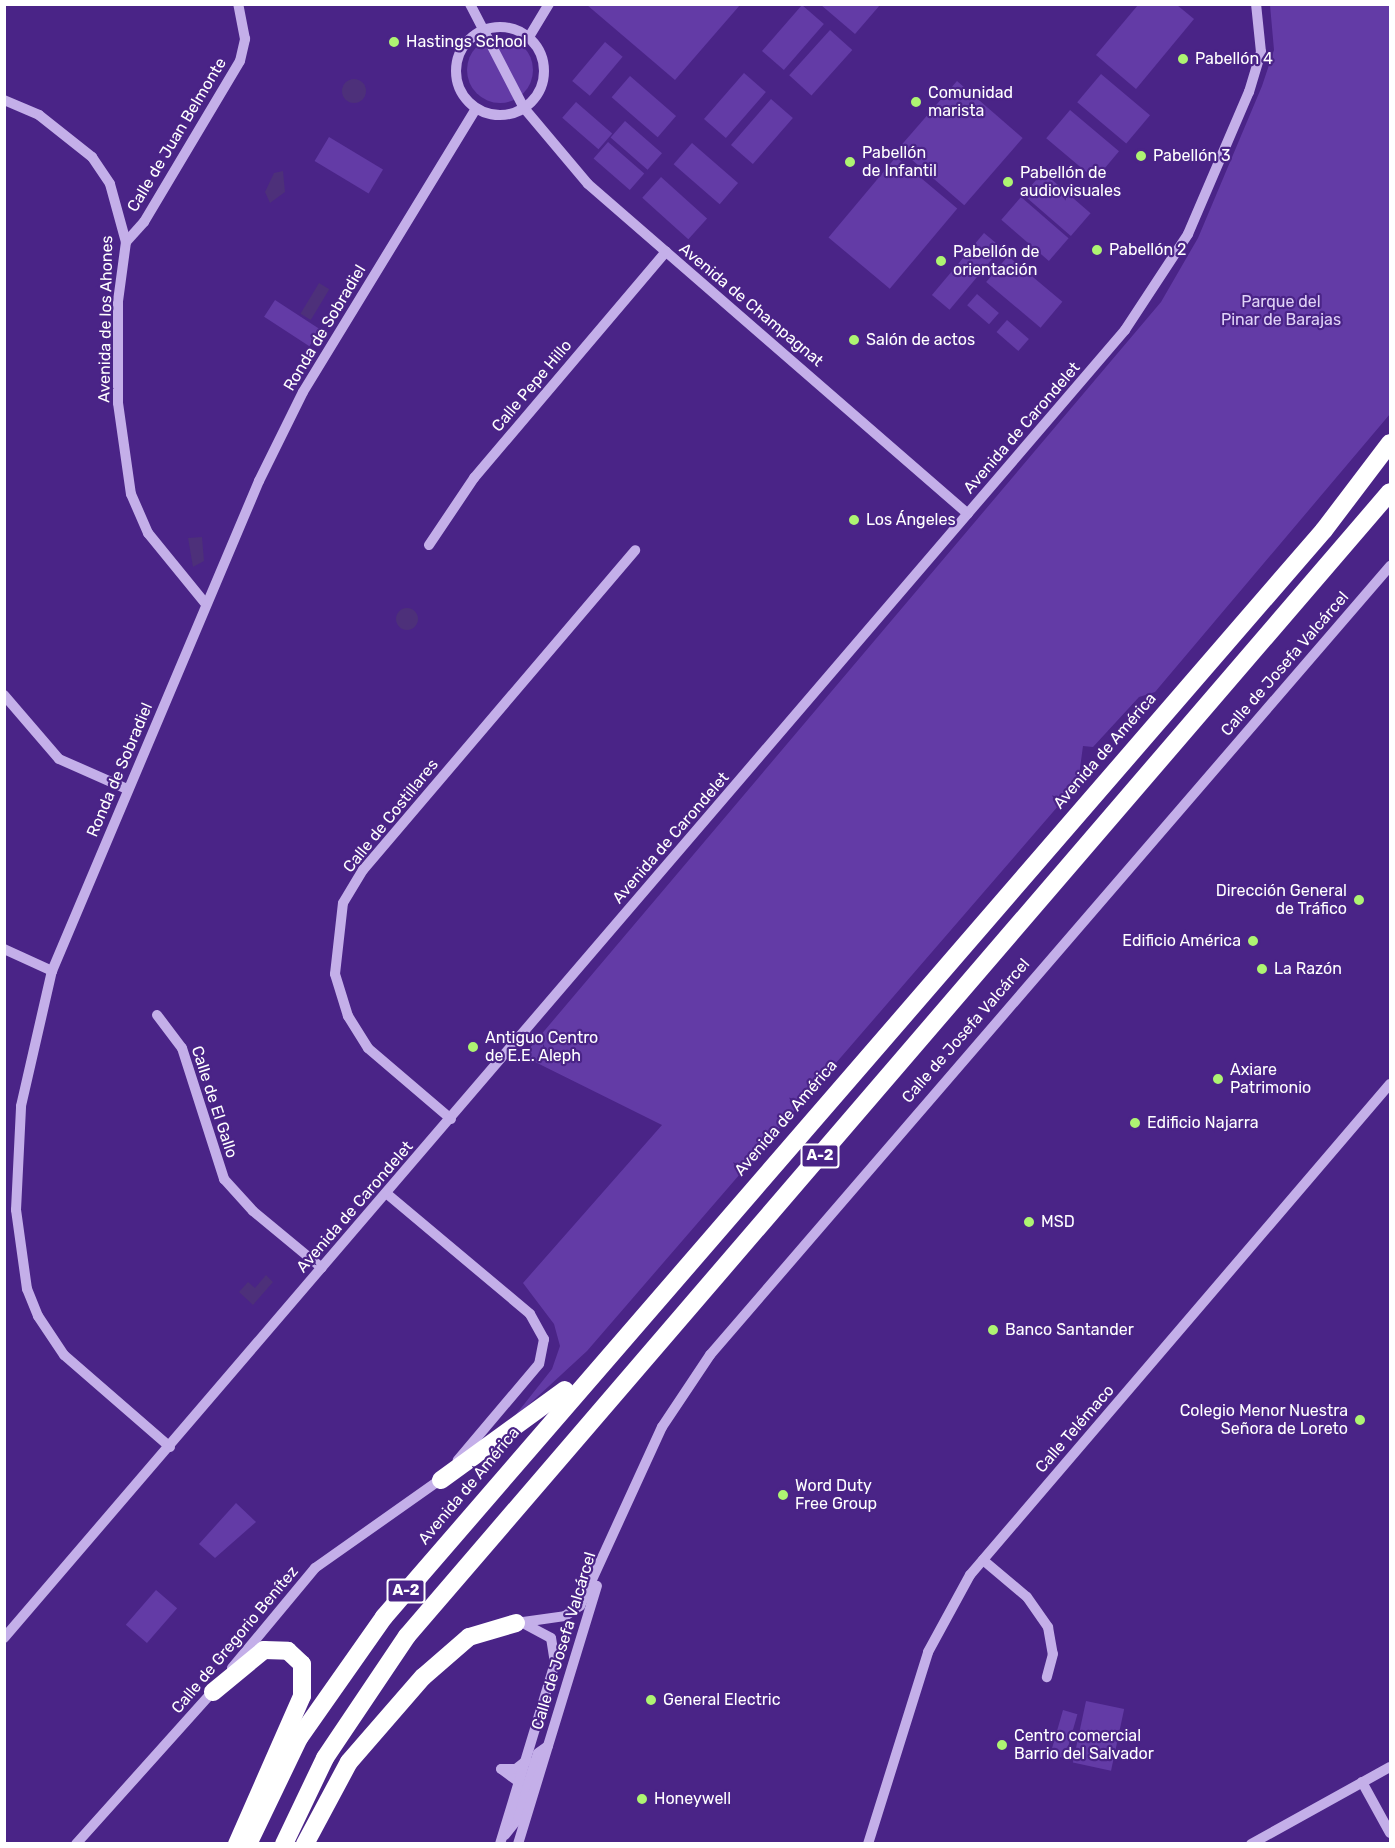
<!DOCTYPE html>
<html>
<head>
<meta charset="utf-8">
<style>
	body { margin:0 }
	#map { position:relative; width:1395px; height:1848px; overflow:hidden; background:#4a2487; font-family:Rubik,sans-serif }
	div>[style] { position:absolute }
	.green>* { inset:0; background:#633ba6; transform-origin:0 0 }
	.round { border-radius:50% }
	.water>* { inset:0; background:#4d307a; transform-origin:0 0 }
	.minor>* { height:10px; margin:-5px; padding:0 5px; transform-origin:5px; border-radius:5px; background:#c4afe9 }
	.minor>.ring { margin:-5px; padding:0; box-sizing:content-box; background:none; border:10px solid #c4afe9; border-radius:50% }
	.highway>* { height:18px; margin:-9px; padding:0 9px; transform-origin:9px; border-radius:9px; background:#fff }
	.dots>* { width:16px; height:16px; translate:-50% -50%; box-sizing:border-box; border:3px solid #4a2487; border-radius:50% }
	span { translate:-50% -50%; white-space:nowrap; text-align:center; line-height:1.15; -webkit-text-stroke:4.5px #4a2487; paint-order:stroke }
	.shield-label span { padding:2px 4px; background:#4a2487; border:2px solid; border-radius:4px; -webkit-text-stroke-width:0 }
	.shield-label { font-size:15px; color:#fff; font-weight:700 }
	.poi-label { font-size:16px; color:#fff }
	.left { translate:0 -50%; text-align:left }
	.right { translate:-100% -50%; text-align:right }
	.street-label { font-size:16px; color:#fff }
	.park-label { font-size:16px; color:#e0d3f7 }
	.frame { position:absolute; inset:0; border:6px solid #fff; pointer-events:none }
</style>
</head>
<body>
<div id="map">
	<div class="green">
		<div style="clip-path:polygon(587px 5px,740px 5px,675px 80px)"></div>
		<div style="left:802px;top:5px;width:29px;height:61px;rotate:41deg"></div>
		<div style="clip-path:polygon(821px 5px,880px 5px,855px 34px)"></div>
		<div style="clip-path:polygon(1138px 5px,1177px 5px,1194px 19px,1136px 89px,1096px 55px)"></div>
		<div style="clip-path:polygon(1270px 5px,1390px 5px,1390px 414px,1155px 692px,1139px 697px,1093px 747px,1083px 746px,1078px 783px,587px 1351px,510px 1422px,552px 1369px,560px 1346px,554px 1324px,523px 1283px,662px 1125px,523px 1056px,1161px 302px,1198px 238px,1262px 86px,1274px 50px)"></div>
		<div style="left:830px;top:30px;width:30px;height:61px;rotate:42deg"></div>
		<div class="round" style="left:467px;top:37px;width:66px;height:66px"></div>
		<div style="left:605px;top:42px;width:23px;height:51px;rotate:40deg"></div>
		<div style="left:744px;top:73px;width:29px;height:61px;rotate:41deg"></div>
		<div style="left:1101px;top:74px;width:64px;height:37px;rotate:40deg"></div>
		<div style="left:630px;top:76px;width:61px;height:28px;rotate:41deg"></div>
		<div style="left:957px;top:81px;width:87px;height:89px;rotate:41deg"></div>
		<div style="left:771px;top:99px;width:29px;height:61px;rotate:41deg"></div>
		<div style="left:576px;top:102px;width:48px;height:21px;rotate:41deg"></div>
		<div style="left:1070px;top:110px;width:64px;height:37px;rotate:40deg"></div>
		<div style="left:625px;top:121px;width:49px;height:22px;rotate:41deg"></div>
		<div style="left:329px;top:137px;width:63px;height:28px;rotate:31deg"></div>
		<div style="left:608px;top:142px;width:48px;height:22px;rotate:41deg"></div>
		<div style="left:692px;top:143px;width:61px;height:28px;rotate:41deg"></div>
		<div style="left:896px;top:157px;width:80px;height:105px;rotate:40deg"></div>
		<div style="left:1043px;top:172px;width:63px;height:30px;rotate:41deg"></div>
		<div style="left:661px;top:177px;width:62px;height:28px;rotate:42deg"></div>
		<div style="left:1021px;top:197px;width:63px;height:30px;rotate:41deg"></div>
		<div style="left:984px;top:233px;width:23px;height:81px;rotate:40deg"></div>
		<div style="left:1008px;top:256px;width:71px;height:34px;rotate:40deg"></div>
		<div style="left:977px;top:294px;width:29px;height:15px;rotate:41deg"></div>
		<div style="left:275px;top:300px;width:54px;height:20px;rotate:33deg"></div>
		<div style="left:1007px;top:320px;width:29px;height:16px;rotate:41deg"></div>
		<div style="clip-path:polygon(236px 1503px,256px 1522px,215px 1558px,199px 1544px)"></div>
		<div style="left:156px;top:1590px;width:28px;height:46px;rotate:41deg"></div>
		<div style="left:1086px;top:1701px;width:39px;height:63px;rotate:12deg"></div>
		<div style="left:1063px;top:1710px;width:15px;height:46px;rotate:16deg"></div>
	</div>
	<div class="water">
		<div class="round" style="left:342px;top:79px;width:24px;height:24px"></div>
		<div style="clip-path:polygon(283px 171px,285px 192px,270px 203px,265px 192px,274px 173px)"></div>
		<div style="left:319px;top:283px;width:12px;height:36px;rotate:31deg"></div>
		<div style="clip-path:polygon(202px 537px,204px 561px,193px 567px,188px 538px)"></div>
		<div class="round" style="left:396px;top:608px;width:22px;height:22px"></div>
		<div style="clip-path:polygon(266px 1275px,273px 1282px,253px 1305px,239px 1292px,248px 1282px,255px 1288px)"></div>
	</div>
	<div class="minor">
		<div style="left:470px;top:4px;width:117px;rotate:62.6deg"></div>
		<div style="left:524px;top:108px;width:99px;rotate:49.9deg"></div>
		<div style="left:588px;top:184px;width:503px;rotate:40.97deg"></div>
		<div class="ring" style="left:456px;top:27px;width:78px;height:78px"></div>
		<div style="left:529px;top:37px;width:39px;rotate:-59deg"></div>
		<div style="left:4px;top:100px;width:38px;rotate:23deg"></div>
		<div style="left:39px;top:115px;width:68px;rotate:38.4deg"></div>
		<div style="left:92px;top:157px;width:32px;rotate:56deg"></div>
		<div style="left:110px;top:184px;width:60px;rotate:74.6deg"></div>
		<div style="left:126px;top:242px;width:60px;rotate:97.7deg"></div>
		<div style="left:118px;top:301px;width:102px;rotate:90deg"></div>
		<div style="left:118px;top:403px;width:92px;rotate:81.9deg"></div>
		<div style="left:131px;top:494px;width:43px;rotate:66.4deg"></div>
		<div style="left:148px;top:533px;width:92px;rotate:50.8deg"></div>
		<div style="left:126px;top:242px;width:27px;rotate:-48deg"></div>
		<div style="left:144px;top:222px;width:187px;rotate:-59.2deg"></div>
		<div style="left:240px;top:61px;width:23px;rotate:-77deg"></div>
		<div style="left:245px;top:39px;width:36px;rotate:-101deg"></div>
		<div style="left:429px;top:545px;width:81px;rotate:-56.1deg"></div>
		<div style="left:474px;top:478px;width:297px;rotate:-49.7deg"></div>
		<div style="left:4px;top:695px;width:84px;rotate:49.3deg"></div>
		<div style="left:59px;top:759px;width:74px;rotate:23.8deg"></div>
		<div style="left:4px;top:949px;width:53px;rotate:24.6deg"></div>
		<div style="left:157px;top:1015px;width:41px;rotate:52.9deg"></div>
		<div style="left:182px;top:1048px;width:138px;rotate:72.2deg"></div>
		<div style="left:224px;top:1179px;width:43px;rotate:47.8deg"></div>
		<div style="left:253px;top:1211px;width:89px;rotate:39.6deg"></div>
		<div style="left:451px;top:1119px;width:109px;rotate:-139.5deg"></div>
		<div style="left:368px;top:1048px;width:38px;rotate:-122deg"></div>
		<div style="left:348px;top:1016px;width:44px;rotate:-107.2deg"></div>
		<div style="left:335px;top:974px;width:71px;rotate:-83.6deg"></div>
		<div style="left:343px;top:903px;width:39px;rotate:-59deg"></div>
		<div style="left:363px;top:870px;width:420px;rotate:-49.6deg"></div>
		<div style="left:386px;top:1193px;width:188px;rotate:40deg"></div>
		<div style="left:530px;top:1314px;width:29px;rotate:61deg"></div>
		<div style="left:544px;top:1339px;width:25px;rotate:101deg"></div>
		<div style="left:539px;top:1364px;width:126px;rotate:130.2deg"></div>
		<div style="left:170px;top:1447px;width:140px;rotate:-139deg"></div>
		<div style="left:64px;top:1355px;width:47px;rotate:-123.7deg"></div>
		<div style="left:38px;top:1316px;width:29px;rotate:-112deg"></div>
		<div style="left:27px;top:1289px;width:80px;rotate:-97.9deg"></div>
		<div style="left:16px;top:1210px;width:104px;rotate:-87.2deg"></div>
		<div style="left:21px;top:1106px;width:139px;rotate:-77.1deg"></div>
		<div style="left:52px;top:971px;width:532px;rotate:-67.1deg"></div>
		<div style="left:259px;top:481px;width:99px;rotate:-63.7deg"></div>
		<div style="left:303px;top:392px;width:332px;rotate:-58.6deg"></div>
		<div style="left:983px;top:1560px;width:57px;rotate:40.1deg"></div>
		<div style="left:1027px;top:1597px;width:37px;rotate:55deg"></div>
		<div style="left:1048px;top:1627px;width:27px;rotate:80deg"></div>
		<div style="left:1053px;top:1654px;width:24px;rotate:105deg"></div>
		<div style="left:516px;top:1623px;width:49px;rotate:-8.1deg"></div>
		<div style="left:565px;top:1616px;width:18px;rotate:-34deg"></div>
		<div style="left:580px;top:1606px;width:197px;rotate:-65.4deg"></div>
		<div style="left:662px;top:1427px;width:87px;rotate:-56.3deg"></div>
		<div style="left:710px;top:1355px;width:1042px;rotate:-49.24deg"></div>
		<div style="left:4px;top:1638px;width:1723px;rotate:-49.4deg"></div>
		<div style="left:1125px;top:330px;width:115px;rotate:-56.7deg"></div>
		<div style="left:1188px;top:234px;width:155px;rotate:-66.8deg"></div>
		<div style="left:1249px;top:92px;width:42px;rotate:-73.3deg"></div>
		<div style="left:1261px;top:52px;width:48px;rotate:-95.9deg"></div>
		<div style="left:232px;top:1668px;width:130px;rotate:-50.3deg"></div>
		<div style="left:315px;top:1568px;width:158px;rotate:-35.2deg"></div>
		<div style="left:519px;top:1782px;width:22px;rotate:-144deg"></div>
		<div style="left:501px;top:1769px;width:15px"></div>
		<div style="left:516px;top:1769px;width:13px;rotate:-39deg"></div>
		<div style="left:1362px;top:1782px;width:58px;rotate:61.2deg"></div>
		<div style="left:505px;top:1835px;width:18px;rotate:-52deg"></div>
		<div style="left:516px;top:1821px;width:71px;rotate:-72.1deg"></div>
		<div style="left:538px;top:1753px;width:12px;rotate:-35deg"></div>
		<div style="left:76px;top:1844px;width:208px;rotate:-48.1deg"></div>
		<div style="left:500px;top:1844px;width:189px;rotate:-73.1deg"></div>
		<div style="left:555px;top:1663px;width:25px;rotate:-99deg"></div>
		<div style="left:551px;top:1638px;width:30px;rotate:-152deg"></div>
		<div style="left:518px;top:1844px;width:270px;rotate:-73deg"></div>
		<div style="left:868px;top:1844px;width:201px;rotate:-72.6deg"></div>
		<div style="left:928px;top:1652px;width:88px;rotate:-61.4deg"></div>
		<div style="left:970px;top:1575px;width:646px;rotate:-49.46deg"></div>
		<div style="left:1251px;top:1844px;width:159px;rotate:-29deg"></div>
	</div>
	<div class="highway">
		<div style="left:441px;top:1480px;width:153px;rotate:-36deg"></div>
		<div style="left:213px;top:1692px;width:66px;rotate:-39.5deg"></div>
		<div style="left:264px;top:1650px;width:24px;rotate:2deg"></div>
		<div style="left:288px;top:1651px;width:19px;rotate:43deg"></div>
		<div style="left:302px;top:1664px;width:32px;rotate:90deg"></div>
		<div style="left:302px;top:1696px;width:162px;rotate:113.7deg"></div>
		<div style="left:248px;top:1844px;width:118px;rotate:-64.3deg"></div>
		<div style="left:299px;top:1738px;width:148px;rotate:-54.9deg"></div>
		<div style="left:384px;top:1617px;width:1437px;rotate:-49.15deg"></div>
		<div style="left:1324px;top:530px;width:109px;rotate:-52.8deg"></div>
		<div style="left:284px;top:1844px;width:95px;rotate:-64.5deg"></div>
		<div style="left:325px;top:1758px;width:147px;rotate:-56.1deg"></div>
		<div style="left:407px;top:1636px;width:1508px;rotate:-49.33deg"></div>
		<div style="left:305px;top:1844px;width:93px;rotate:-61.8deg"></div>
		<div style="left:349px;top:1762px;width:113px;rotate:-49deg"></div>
		<div style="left:423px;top:1677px;width:61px;rotate:-41deg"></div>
		<div style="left:469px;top:1637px;width:49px;rotate:-16.6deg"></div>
	</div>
	<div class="dots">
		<div style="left:394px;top:42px;background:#aef472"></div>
		<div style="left:1183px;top:59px;background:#aef472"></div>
		<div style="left:916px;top:102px;background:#aef472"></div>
		<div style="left:1141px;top:156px;background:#aef472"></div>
		<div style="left:850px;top:162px;background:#aef472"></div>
		<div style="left:1008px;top:182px;background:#aef472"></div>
		<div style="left:1097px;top:250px;background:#aef472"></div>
		<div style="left:941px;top:261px;background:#aef472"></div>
		<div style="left:854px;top:340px;background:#aef472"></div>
		<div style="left:854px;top:520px;background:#aef472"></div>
		<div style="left:1359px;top:900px;background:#aef472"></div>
		<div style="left:1253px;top:941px;background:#aef472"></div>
		<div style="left:1262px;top:969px;background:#aef472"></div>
		<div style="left:473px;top:1047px;background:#aef472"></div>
		<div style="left:1218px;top:1079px;background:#aef472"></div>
		<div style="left:1135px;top:1123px;background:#aef472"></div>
		<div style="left:1029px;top:1222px;background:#aef472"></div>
		<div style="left:993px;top:1330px;background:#aef472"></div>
		<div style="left:1360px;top:1420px;background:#aef472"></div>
		<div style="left:783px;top:1495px;background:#aef472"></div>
		<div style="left:651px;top:1700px;background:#aef472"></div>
		<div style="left:1002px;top:1745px;background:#aef472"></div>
		<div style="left:642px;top:1799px;background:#aef472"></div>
	</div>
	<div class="shield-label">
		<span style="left:820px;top:1156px">A-2</span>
		<span style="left:406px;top:1591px">A-2</span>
	</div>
	<div class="poi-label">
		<span class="left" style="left:406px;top:42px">Hastings School</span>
		<span class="left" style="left:1195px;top:59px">Pabellón 4</span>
		<span class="left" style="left:928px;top:102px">Comunidad<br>marista</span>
		<span class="left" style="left:862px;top:162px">Pabellón<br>de Infantil</span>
		<span class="left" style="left:1153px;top:156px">Pabellón 3</span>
		<span class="left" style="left:1020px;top:182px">Pabellón de<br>audiovisuales</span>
		<span class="left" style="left:1109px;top:250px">Pabellón 2</span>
		<span class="left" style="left:953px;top:261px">Pabellón de<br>orientación</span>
		<span class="left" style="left:866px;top:340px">Salón de actos</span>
		<span class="left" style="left:866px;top:520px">Los Ángeles</span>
		<span class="right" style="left:1347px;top:900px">Dirección General<br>de Tráfico</span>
		<span class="right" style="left:1241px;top:941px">Edificio América</span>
		<span class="left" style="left:1274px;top:969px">La Razón</span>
		<span class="left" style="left:485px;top:1047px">Antiguo Centro<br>de E.E. Aleph</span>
		<span class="left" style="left:1230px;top:1079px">Axiare<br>Patrimonio</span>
		<span class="left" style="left:1147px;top:1123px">Edificio Najarra</span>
		<span class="left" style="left:1041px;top:1222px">MSD</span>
		<span class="left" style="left:1005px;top:1330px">Banco Santander</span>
		<span class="right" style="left:1348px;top:1420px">Colegio Menor Nuestra<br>Señora de Loreto</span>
		<span class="left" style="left:795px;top:1495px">Word Duty<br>Free Group</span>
		<span class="left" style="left:663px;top:1700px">General Electric</span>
		<span class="left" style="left:1014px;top:1745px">Centro comercial<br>Barrio del Salvador</span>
		<span class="left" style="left:654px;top:1799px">Honeywell</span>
	</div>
	<div class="street-label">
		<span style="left:177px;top:135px;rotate:-59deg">Calle de Juan Belmonte</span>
		<span style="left:751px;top:305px;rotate:40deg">Avenida de Champagnat</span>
		<span style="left:106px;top:319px;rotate:-89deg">Avenida de los Ahones</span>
		<span style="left:325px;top:328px;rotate:-59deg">Ronda de Sobradiel</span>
		<span style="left:532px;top:386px;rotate:-50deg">Calle Pepe Hillo</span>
		<span style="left:1022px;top:428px;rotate:-49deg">Avenida de Carondelet</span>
		<span style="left:1285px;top:664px;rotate:-49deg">Calle de Josefa Valcárcel</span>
		<span style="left:1105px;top:751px;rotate:-49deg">Avenida de América</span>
		<span style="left:120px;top:770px;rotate:-67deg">Ronda de Sobradiel</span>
		<span style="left:391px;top:816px;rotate:-51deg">Calle de Costillares</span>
		<span style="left:671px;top:838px;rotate:-49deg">Avenida de Carondelet</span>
		<span style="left:966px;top:1031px;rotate:-49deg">Calle de Josefa Valcárcel</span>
		<span style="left:214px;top:1102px;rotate:72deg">Calle de El Gallo</span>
		<span style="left:786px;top:1118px;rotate:-49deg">Avenida de América</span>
		<span style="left:355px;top:1207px;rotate:-49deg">Avenida de Carondelet</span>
		<span style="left:1075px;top:1429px;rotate:-49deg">Calle Telémaco</span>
		<span style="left:469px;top:1486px;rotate:-50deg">Avenida de América</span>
		<span style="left:235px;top:1640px;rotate:-50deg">Calle de Gregorio Benítez</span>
		<span style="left:564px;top:1641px;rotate:-73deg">Calle de Josefa Valcárcel</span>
	</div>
	<div class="park-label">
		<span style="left:1281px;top:311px">Parque del<br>Pinar de Barajas</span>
	</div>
	<div class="frame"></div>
</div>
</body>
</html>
